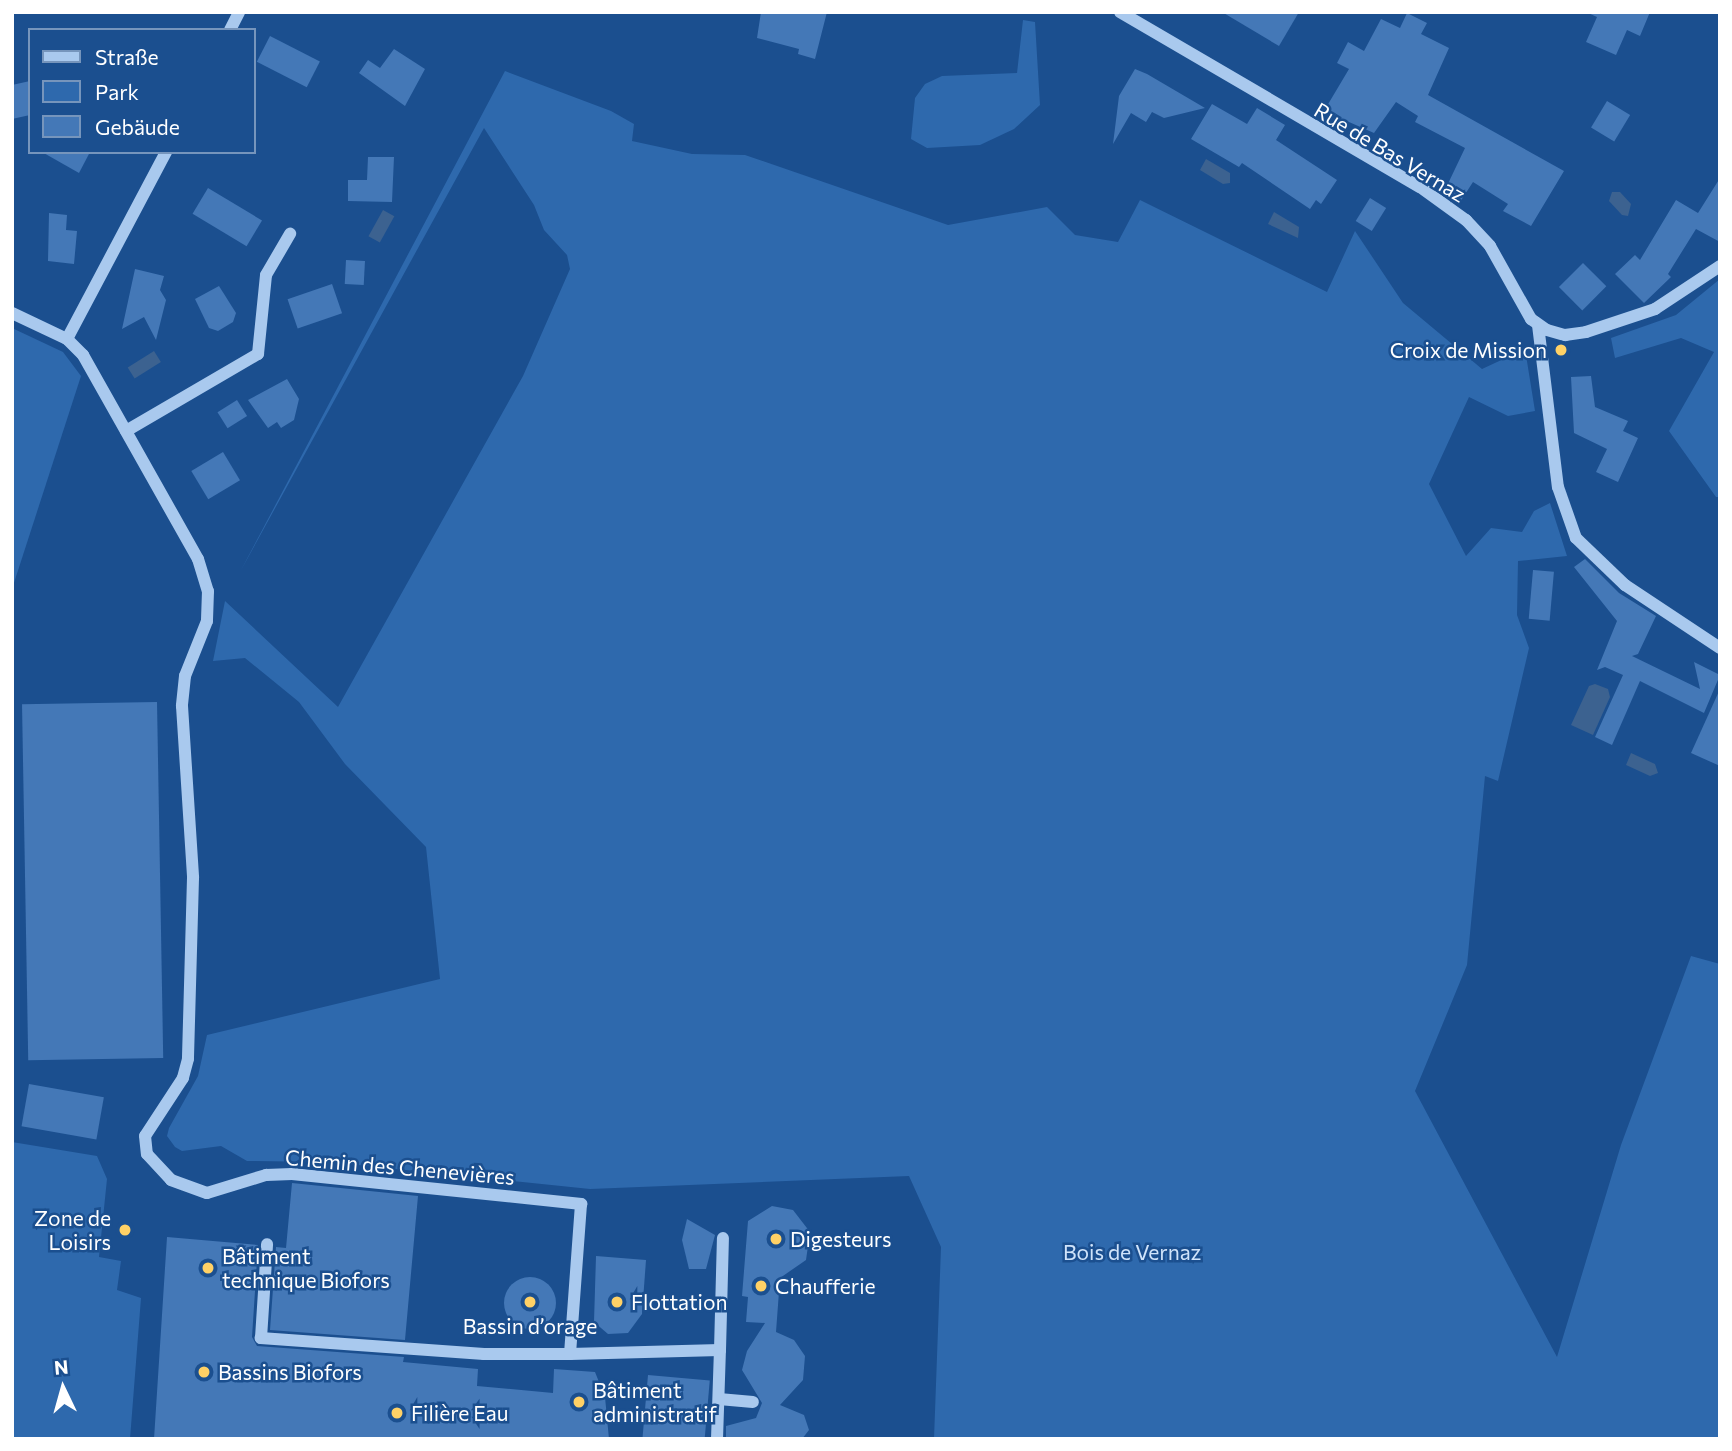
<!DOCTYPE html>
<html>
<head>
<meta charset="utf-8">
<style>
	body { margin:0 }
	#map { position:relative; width:1732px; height:1451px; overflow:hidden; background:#1b4f8f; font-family:Commissioner,sans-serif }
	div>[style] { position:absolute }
	.green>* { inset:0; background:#2e69ad }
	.water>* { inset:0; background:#3c6290; transform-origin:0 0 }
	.building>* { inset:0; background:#4478b7; transform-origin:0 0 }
	.round { border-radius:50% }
	.minor>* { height:12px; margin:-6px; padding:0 6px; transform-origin:6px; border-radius:6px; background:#a9c9ee }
	.dots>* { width:19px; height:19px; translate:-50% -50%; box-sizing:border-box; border:4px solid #1b4f8f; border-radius:50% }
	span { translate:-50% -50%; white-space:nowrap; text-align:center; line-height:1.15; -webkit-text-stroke:5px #1b4f8f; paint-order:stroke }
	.street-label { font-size:21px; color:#fff }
	.poi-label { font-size:21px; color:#fff }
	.right { translate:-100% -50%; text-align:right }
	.left { translate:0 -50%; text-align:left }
	.park-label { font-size:21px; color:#cfe3fa }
	.frame { position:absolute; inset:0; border:14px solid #fff; pointer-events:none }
	.legend { position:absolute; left:28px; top:28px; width:228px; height:126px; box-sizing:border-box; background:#1b4f8f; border:2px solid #7695bc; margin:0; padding:9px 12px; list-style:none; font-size:21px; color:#fff }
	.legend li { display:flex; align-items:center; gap:14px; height:35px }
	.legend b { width:35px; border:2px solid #7695bc }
	.north { position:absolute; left:28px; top:1353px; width:70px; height:70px; -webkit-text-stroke:5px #1b4f8f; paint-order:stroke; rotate:355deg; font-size:19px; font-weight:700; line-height:28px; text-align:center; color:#fff }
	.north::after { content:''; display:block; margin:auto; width:24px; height:32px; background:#fff; clip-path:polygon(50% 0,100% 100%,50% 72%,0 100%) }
</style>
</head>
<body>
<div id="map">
	<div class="green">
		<div style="clip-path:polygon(1023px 20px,1035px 22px,1040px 105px,1014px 129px,980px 145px,927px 148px,911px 139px,915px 98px,925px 84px,942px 76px,1017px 73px)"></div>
		<div style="clip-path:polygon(505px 71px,611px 111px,634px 124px,632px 141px,692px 154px,745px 155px,948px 225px,1047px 207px,1075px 235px,1118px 242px,1140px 200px,1327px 292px,1355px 231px,1403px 303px,1482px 369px,1525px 349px,1535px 411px,1508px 416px,1469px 397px,1429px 484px,1466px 556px,1491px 528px,1522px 532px,1534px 511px,1550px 503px,1567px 556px,1518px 561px,1517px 615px,1529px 648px,1498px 781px,1485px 776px,1467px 965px,1415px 1091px,1557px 1357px,1621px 1145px,1691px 956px,1720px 964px,1720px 1439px,934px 1439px,941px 1247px,909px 1176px,590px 1189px,329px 1162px,247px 1161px,221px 1146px,182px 1151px,175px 1147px,167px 1136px,169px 1128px,198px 1076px,207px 1035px,440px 979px,426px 847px,345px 764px,299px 702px,245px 658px,213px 661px,225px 601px,338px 707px,523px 376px,570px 269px,567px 255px,544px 230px,534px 205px,484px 128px,240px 572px)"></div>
		<div style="clip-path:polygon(1720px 279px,1720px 497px,1716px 497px,1669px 431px,1714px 352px,1681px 338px,1615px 358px,1611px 338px,1676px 315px)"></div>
		<div style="clip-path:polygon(12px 328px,63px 352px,81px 376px,12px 589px)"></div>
		<div style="clip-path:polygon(12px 1142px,97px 1156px,107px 1179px,99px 1257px,121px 1261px,117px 1290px,141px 1298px,130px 1439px,12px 1439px)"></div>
	</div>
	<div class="water">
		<div style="clip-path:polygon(1206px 159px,1230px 173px,1230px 183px,1223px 184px,1200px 170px)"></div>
		<div style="clip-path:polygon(1612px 192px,1620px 192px,1631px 204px,1628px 216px,1622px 215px,1609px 201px)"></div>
		<div style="left:383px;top:210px;width:13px;height:30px;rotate:29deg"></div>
		<div style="clip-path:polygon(1274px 212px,1299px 227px,1298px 238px,1268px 224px)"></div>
		<div style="left:154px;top:351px;width:13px;height:31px;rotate:58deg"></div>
		<div style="clip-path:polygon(1595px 684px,1608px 689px,1610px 697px,1593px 735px,1571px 725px,1589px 686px)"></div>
		<div style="clip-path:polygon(1631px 753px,1655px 764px,1658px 773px,1650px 776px,1626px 765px)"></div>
	</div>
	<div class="building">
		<div style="clip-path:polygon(761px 12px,827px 12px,815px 59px,798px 54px,799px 49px,757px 38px)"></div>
		<div style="clip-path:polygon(1222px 12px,1299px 12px,1279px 46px)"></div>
		<div style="clip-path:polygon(1586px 12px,1650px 12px,1640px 36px,1627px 30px,1616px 55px,1586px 42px,1597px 17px)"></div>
		<div style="clip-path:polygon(1407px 13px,1427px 23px,1421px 34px,1449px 48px,1428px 95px,1564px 171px,1531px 226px,1503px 211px,1508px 204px,1473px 182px,1460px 202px,1444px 192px,1465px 148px,1415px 122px,1418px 116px,1396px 102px,1374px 133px,1324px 111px,1349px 69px,1337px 63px,1348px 42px,1364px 51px,1381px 19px,1400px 28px)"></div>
		<div style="left:270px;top:36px;width:56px;height:29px;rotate:27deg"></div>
		<div style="clip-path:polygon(394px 49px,425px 69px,405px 106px,359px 73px,368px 60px,380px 68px)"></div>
		<div style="clip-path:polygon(1135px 69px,1147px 74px,1205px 108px,1164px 118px,1152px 112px,1146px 122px,1131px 113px,1113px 144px,1119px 96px)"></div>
		<div style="clip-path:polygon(30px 81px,30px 115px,12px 119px,12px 85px)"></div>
		<div style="left:1607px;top:101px;width:27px;height:31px;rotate:31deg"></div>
		<div style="clip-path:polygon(1212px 104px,1247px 124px,1257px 108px,1285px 125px,1276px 140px,1337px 180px,1321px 204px,1316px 200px,1310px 209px,1242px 163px,1239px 167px,1191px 139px)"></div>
		<div style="clip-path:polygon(42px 152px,90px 152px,79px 173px)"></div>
		<div style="clip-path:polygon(368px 157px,394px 157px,392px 202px,348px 201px,348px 180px,367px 180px)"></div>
		<div style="clip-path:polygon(1720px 178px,1720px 242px,1696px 229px,1668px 274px,1671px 277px,1644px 303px,1615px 274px,1635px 255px,1640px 260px,1676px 200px,1698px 213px)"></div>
		<div style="left:208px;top:188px;width:63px;height:30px;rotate:31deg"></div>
		<div style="left:1370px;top:198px;width:19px;height:27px;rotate:32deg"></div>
		<div style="clip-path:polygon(49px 213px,67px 215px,66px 230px,77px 231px,74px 264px,48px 261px)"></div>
		<div style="left:346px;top:260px;width:19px;height:24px;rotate:3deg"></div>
		<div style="left:1583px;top:263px;width:33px;height:34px;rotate:45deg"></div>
		<div style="clip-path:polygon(135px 269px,164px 276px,160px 290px,166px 300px,156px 340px,144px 317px,122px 329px)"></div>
		<div style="left:332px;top:284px;width:31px;height:47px;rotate:71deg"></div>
		<div style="clip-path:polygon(219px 286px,236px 313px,233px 322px,218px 331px,209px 328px,195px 299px)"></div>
		<div style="clip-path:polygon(1591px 376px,1595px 407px,1628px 421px,1623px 431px,1638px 438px,1618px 482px,1596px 472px,1607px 449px,1574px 433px,1571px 377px)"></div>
		<div style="clip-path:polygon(287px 379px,299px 399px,294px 420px,281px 428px,277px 422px,268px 428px,248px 400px)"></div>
		<div style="left:237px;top:400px;width:19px;height:23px;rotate:58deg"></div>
		<div style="left:223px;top:452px;width:33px;height:37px;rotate:59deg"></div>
		<div style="clip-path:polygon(1585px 559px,1619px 593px,1656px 616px,1638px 654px,1632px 656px,1700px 689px,1694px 662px,1720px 675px,1704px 713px,1640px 681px,1612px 745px,1595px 737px,1623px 675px,1605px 667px,1597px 670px,1617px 621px,1574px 567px)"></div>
		<div style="left:1533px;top:570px;width:21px;height:49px;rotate:5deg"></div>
		<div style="clip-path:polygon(1720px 689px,1720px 766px,1691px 753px)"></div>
		<div style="left:157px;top:702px;width:356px;height:135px;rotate:89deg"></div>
		<div style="left:29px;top:1084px;width:76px;height:43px;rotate:10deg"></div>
		<div style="clip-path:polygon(292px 1183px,418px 1196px,405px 1340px,270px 1330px,276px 1247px,286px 1248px)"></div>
		<div style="clip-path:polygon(772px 1206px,793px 1210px,810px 1232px,806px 1260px,780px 1278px,776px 1332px,794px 1340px,805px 1356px,803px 1380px,780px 1405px,804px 1415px,809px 1430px,802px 1439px,726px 1439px,726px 1426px,756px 1418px,762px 1403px,742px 1370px,747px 1351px,765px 1323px,746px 1322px,748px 1297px,742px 1296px,748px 1221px)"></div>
		<div style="clip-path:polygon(687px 1219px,715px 1235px,706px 1269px,689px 1269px,682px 1240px)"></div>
		<div style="clip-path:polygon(167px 1237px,258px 1245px,252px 1337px,257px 1346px,404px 1357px,403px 1362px,478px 1369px,477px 1386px,553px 1393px,554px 1369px,595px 1372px,605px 1397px,609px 1439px,154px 1439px)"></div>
		<div style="clip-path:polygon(596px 1256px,646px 1260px,642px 1314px,628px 1333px,608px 1334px,594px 1322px)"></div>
		<div class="round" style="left:504px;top:1277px;width:52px;height:52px"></div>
		<div style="left:648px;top:1375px;width:62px;height:64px;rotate:5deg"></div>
	</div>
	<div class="minor">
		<div style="left:1120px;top:12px;width:347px;rotate:30.3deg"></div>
		<div style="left:1420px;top:187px;width:57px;rotate:35.7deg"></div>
		<div style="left:1466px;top:220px;width:35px;rotate:47deg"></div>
		<div style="left:1490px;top:246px;width:84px;rotate:60.7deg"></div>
		<div style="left:1531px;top:319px;width:19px;rotate:35deg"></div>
		<div style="left:1547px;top:330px;width:19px;rotate:16deg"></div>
		<div style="left:1565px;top:335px;width:21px;rotate:-8deg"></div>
		<div style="left:1586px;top:332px;width:73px;rotate:-18.4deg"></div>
		<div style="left:1655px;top:309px;width:78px;rotate:-33.5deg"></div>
		<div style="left:230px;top:30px;width:20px;rotate:-63deg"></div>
		<div style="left:12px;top:313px;width:61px;rotate:25.3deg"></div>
		<div style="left:67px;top:339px;width:23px;rotate:45deg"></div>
		<div style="left:83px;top:355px;width:234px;rotate:60.6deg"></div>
		<div style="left:198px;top:559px;width:34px;rotate:73deg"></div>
		<div style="left:208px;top:591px;width:30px;rotate:92deg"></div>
		<div style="left:207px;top:621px;width:59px;rotate:111.8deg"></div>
		<div style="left:185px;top:676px;width:30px;rotate:96deg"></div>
		<div style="left:182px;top:706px;width:172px;rotate:86.3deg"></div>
		<div style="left:193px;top:878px;width:181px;rotate:91.6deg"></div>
		<div style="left:188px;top:1059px;width:20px;rotate:105deg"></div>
		<div style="left:183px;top:1078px;width:69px;rotate:123.2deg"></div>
		<div style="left:145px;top:1136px;width:18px;rotate:84deg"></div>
		<div style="left:147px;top:1154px;width:35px;rotate:47deg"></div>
		<div style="left:171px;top:1180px;width:38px;rotate:20deg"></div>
		<div style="left:207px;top:1193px;width:62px;rotate:-17deg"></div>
		<div style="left:266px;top:1175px;width:26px;rotate:-2deg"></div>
		<div style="left:292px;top:1174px;width:291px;rotate:5.9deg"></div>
		<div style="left:581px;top:1204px;width:150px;rotate:94.2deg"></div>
		<div style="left:570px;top:1354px;width:86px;rotate:180deg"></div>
		<div style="left:484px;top:1354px;width:224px;rotate:-175.9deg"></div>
		<div style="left:261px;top:1338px;width:94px;rotate:-86.3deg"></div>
		<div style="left:1538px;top:325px;width:163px;rotate:83deg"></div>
		<div style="left:1558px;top:487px;width:54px;rotate:70.6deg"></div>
		<div style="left:1576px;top:538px;width:68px;rotate:43.8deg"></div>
		<div style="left:1625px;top:585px;width:114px;rotate:33.6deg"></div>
		<div style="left:67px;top:339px;width:212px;rotate:-62.1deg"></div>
		<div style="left:126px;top:431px;width:153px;rotate:-30.3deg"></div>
		<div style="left:258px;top:354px;width:79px;rotate:-84.2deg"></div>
		<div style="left:266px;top:275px;width:48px;rotate:-59.7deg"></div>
		<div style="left:570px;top:1354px;width:150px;rotate:-1.5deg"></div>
		<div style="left:720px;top:1350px;width:112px;rotate:-88.5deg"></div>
		<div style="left:719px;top:1399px;width:34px;rotate:5deg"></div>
		<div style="left:717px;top:1439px;width:89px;rotate:-88.1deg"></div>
	</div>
	<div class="dots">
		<div style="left:1561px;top:350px;background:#ffd166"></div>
		<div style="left:125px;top:1230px;background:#ffd166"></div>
		<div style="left:776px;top:1239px;background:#ffd166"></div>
		<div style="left:208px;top:1268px;background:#ffd166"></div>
		<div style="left:761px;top:1286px;background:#ffd166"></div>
		<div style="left:530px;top:1302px;background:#ffd166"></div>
		<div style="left:617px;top:1302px;background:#ffd166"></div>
		<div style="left:204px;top:1372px;background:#ffd166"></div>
		<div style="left:579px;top:1402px;background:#ffd166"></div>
		<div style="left:397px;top:1413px;background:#ffd166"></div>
	</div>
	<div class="street-label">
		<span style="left:1390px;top:152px;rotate:31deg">Rue de Bas Vernaz</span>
		<span style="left:400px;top:1167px;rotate:5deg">Chemin des Chenevières</span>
	</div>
	<div class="poi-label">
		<span class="right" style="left:1547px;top:350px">Croix de Mission</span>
		<span class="right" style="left:111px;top:1230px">Zone de<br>Loisirs</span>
		<span class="left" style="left:790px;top:1239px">Digesteurs</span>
		<span class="left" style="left:222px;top:1268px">Bâtiment<br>technique Biofors</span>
		<span class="left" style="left:775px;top:1286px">Chaufferie</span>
		<span class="left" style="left:631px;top:1302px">Flottation</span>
		<span style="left:530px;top:1326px">Bassin d’orage</span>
		<span class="left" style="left:218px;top:1372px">Bassins Biofors</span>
		<span class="left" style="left:593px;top:1402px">Bâtiment<br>administratif</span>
		<span class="left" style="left:411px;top:1413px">Filière Eau</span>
	</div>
	<div class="park-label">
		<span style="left:1132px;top:1252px">Bois de Vernaz</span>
	</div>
	<div class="frame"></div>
	<ul class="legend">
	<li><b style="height:9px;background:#a9c9ee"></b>Straße</li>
	<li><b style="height:19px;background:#2e69ad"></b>Park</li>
	<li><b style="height:19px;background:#4478b7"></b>Gebäude</li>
	</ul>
	<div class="north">N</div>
</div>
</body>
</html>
